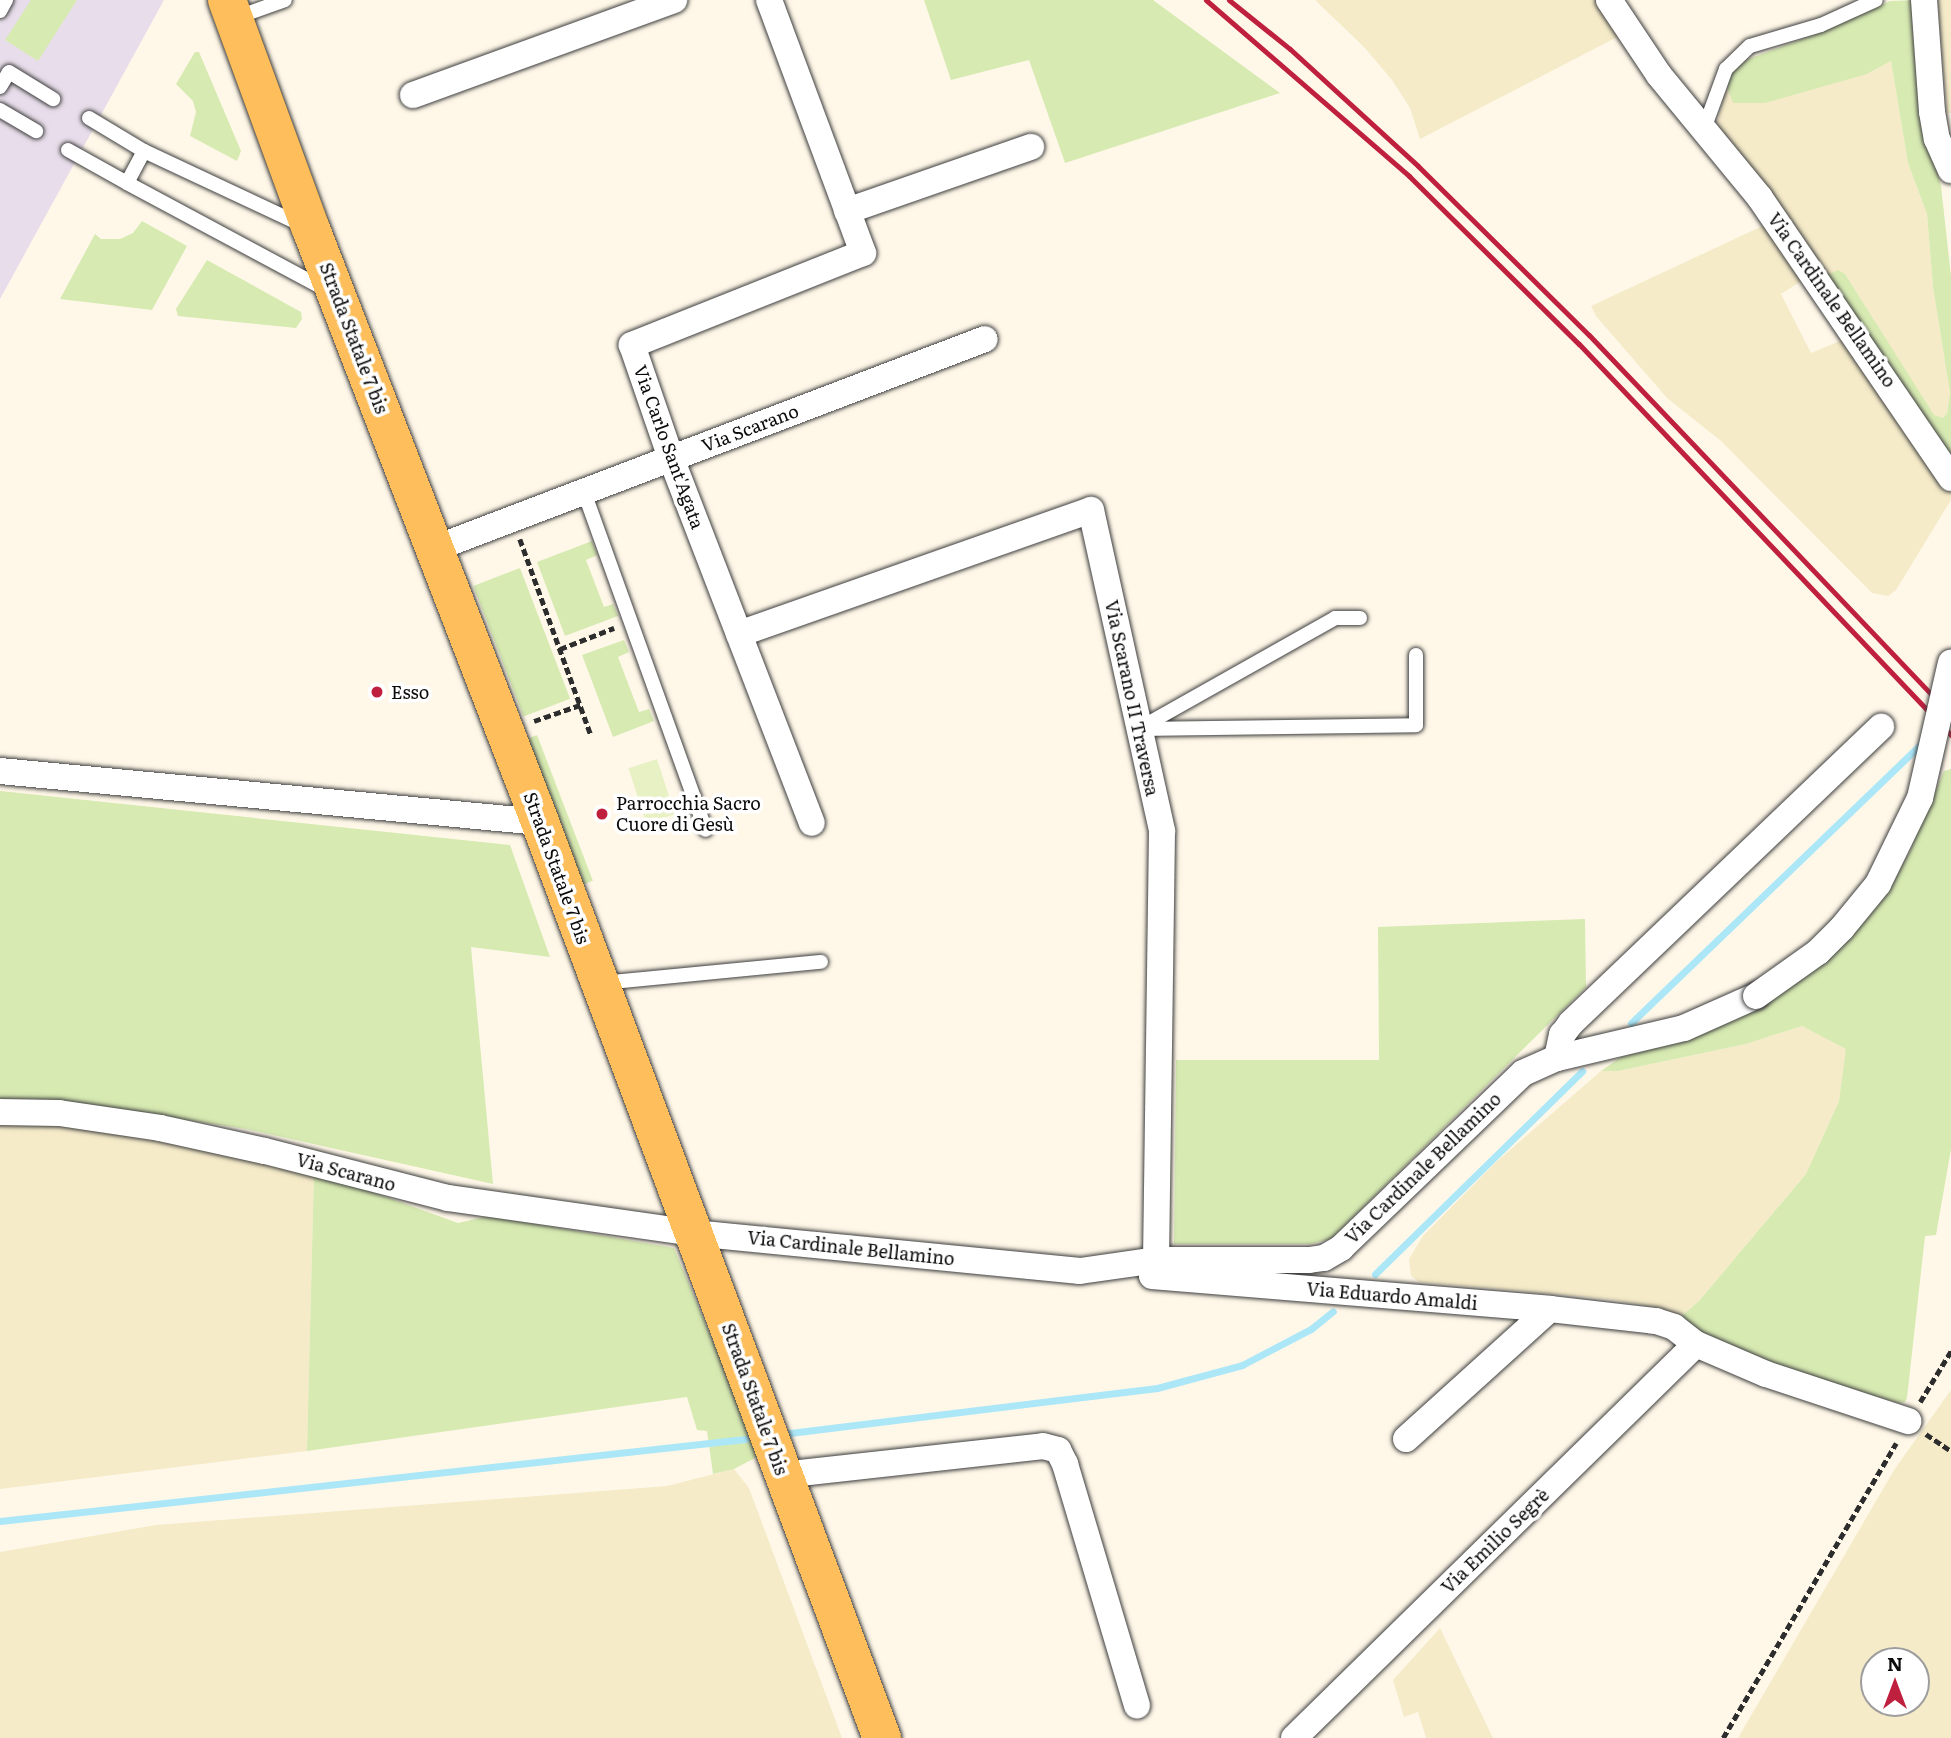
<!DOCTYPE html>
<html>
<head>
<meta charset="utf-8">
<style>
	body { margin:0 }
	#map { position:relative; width:1951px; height:1738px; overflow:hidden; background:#fff8e9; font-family:Literata,serif }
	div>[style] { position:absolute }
	.industrial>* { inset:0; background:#e8deeb }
	.farmland>* { inset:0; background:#f5ebc9 }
	.green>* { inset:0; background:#d7eab2; transform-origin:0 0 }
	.pitch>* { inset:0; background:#e8f1c4; transform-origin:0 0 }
	.stream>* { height:7px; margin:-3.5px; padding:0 3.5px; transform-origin:3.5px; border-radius:3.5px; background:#ace7f8 }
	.path>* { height:4.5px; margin-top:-2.25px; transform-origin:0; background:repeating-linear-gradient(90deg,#2d2d2d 0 7px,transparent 0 10.5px) }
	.roads { filter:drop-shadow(0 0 2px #3e3e3e) drop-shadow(0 0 2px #3e3e3e) }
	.service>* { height:14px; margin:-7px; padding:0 7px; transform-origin:7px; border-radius:7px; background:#fff }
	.minor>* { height:26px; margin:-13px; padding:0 13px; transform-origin:13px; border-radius:13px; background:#fff }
	.primary>* { height:38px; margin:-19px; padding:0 19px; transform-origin:19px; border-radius:19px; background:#fdbe5b }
	.rail>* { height:5px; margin:-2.5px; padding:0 2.5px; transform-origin:2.5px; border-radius:2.5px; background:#bf203e }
	.bridges { filter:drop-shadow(0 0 2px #3e3e3e) drop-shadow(0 0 2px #3e3e3e) }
	.minor-bridge>* { height:26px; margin:-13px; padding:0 13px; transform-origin:13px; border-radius:13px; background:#fff }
	.dots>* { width:19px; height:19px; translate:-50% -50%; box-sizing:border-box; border:4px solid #fff; border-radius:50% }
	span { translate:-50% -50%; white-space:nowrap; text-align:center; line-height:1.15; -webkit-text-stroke:7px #fff; paint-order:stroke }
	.street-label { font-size:18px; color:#0b0b0b }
	.poi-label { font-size:18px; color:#0b0b0b }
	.left { translate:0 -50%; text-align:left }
	.north { position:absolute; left:1860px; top:1647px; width:70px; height:70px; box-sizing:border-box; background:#fff; border:2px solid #9d9d9d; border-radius:50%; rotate:0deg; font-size:19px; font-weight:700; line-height:28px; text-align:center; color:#0b0b0b }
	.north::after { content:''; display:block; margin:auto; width:24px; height:32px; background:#bf203e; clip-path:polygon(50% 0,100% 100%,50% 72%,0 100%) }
</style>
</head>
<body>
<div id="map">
	<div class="industrial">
		<div style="clip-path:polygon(0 0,164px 0,0 299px)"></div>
	</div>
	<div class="farmland">
		<div style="clip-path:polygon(1315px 0,1603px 0,1627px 32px,1420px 139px,1410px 108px,1392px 80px,1364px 47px)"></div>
		<div style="clip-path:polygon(1938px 0,1951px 0,1951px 113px,1947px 113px)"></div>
		<div style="clip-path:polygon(1891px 61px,1908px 163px,1927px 214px,1933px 287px,1950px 393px,1947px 413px,1943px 418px,1934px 416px,1845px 274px,1823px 277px,1720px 129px,1718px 122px,1726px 84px,1728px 88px,1867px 74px)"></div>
		<div style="clip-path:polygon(1771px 222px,1808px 277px,1781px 294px,1811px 353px,1852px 336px,1951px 485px,1951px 500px,1896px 590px,1888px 596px,1872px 593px,1721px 441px,1667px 398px,1596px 316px,1591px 306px)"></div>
		<div style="clip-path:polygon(1802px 1026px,1847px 1049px,1839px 1101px,1806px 1174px,1699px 1301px,1679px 1318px,1661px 1308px,1608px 1299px,1419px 1282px,1411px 1276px,1409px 1259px,1423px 1236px,1495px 1163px,1601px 1071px,1618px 1071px,1746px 1044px)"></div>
		<div style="clip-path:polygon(0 1121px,81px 1127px,314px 1171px,307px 1451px,0 1489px)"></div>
		<div style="clip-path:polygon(evenodd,1951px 1390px,1951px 1738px,1738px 1738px,1894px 1470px,1951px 1390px,1874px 1661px,1916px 1661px,1916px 1703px,1874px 1703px,1874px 1661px)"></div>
		<div style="clip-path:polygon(734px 1469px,749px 1488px,842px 1738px,0 1738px,0 1552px,156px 1525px,667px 1486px)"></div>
		<div style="clip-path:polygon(1440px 1628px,1493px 1738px,1426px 1738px,1418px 1712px,1404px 1717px,1393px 1680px)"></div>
	</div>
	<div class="green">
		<div style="clip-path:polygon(31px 0,77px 0,38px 61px,5px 40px)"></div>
		<div style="clip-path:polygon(924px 0,1153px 0,1280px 93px,1065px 163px,1029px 60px,951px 80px)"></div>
		<div style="clip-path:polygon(1918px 0,1929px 135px,1941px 186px,1951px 276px,1951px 468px,1823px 277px,1838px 270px,1845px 274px,1934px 415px,1943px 418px,1947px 413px,1950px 393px,1933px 287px,1927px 214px,1908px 163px,1891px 61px,1867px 74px,1765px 103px,1733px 103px,1726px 84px,1729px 75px,1743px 61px,1827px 30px,1890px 1px)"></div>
		<div style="clip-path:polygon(195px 52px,199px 52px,241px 151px,237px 161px,190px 136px,196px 112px,193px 101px,176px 84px)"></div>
		<div style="clip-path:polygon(142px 221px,187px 246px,152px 310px,60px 299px,95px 234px,101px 239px,120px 239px,133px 233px)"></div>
		<div style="clip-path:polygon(207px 260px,301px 312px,302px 319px,296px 328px,178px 316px,176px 309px)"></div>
		<div style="clip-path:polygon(592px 541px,597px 555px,586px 560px,604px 607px,613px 604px,618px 616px,565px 636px,537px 562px)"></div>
		<div style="left:520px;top:568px;width:140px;height:50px;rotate:69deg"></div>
		<div style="clip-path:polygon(624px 640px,629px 652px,618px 657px,639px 712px,649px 709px,654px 721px,613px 737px,582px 655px)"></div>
		<div style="left:537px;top:735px;width:156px;height:14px;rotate:69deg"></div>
		<div style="clip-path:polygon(1951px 769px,1951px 1149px,1936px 1235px,1925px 1236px,1907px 1398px,1905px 1402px,1899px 1403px,1754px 1362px,1714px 1344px,1679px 1318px,1699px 1301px,1806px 1174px,1839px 1101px,1846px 1049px,1802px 1026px,1746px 1044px,1618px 1071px,1601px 1071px,1621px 1057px,1690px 1039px,1884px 895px,1909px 853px,1944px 771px)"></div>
		<div style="clip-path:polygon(0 791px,510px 845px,550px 957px,471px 947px,493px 1184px,246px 1129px,161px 1116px,0 1100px)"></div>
		<div style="clip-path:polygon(1585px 919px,1586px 987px,1331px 1239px,1310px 1244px,1174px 1244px,1176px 1060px,1379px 1060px,1378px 927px)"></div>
		<div style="clip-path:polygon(314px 1171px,458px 1223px,489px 1216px,674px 1248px,759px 1452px,755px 1458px,734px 1469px,713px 1474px,707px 1431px,697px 1430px,687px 1397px,307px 1451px)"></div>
	</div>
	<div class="pitch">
		<div style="left:657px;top:759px;width:58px;height:30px;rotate:72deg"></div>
	</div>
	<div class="stream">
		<div style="left:1631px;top:1023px;width:404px;rotate:-43.9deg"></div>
		<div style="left:1375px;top:1274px;width:290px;rotate:-44.4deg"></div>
		<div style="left:790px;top:1433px;width:370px;rotate:-7deg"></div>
		<div style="left:1157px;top:1388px;width:88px;rotate:-15.1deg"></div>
		<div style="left:1242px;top:1365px;width:78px;rotate:-27.6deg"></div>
		<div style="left:1311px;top:1329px;width:28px;rotate:-39deg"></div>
		<div style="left:0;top:1521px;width:750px;rotate:-6.27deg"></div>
	</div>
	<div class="path">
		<div style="left:520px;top:539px;width:208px;rotate:70.1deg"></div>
		<div style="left:560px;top:649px;width:58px;rotate:-21.3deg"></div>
		<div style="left:534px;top:721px;width:49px;rotate:-19.2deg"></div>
		<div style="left:1920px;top:1402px;width:60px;rotate:-58.7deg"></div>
		<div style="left:1926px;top:1434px;width:30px;rotate:34deg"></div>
		<div style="left:1723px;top:1738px;width:342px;rotate:-59.6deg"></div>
	</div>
	<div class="roads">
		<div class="service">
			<div style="left:0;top:11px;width:13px;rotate:-61deg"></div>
			<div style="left:235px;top:18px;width:53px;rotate:-19.8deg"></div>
			<div style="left:0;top:87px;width:17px;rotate:-59deg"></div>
			<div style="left:9px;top:72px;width:52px;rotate:31.5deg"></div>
			<div style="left:0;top:110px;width:42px;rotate:30.3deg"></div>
			<div style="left:89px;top:118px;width:64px;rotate:31deg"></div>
			<div style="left:1704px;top:129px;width:64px;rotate:-69.9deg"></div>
			<div style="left:1726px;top:69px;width:33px;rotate:-44deg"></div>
			<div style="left:1750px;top:46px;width:74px;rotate:-16.5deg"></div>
			<div style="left:1821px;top:25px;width:60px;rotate:-24.4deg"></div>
			<div style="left:68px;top:150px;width:68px;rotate:29.2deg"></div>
			<div style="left:304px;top:226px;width:177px;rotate:-154.9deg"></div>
			<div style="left:144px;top:151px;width:36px;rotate:118deg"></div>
			<div style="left:127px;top:183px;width:225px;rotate:28.2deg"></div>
			<div style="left:584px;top:492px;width:359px;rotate:70.2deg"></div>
			<div style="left:1140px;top:728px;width:224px;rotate:-29.4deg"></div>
			<div style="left:1335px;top:618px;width:25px"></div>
			<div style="left:1139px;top:729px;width:277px;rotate:-0.8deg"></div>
			<div style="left:1416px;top:725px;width:70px;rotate:-90deg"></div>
			<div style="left:601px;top:983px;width:221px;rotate:-5.5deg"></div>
		</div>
		<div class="minor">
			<div style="left:769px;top:0;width:270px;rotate:69.6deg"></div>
			<div style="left:863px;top:253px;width:249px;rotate:158.3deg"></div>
			<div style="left:632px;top:345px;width:120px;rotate:71deg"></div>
			<div style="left:671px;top:458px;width:391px;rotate:68.9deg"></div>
			<div style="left:1609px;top:0;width:90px;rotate:56.3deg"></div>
			<div style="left:1659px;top:75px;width:159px;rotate:50.6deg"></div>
			<div style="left:1760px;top:198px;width:339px;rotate:55.7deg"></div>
			<div style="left:1924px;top:0;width:112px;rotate:85.9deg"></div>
			<div style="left:1932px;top:112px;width:27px;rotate:80deg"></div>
			<div style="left:1937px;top:139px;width:34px;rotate:66deg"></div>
			<div style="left:413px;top:95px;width:278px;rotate:-20deg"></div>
			<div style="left:847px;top:211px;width:195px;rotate:-19.2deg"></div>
			<div style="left:436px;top:548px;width:587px;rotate:-20.84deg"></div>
			<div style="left:739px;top:634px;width:373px;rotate:-19.4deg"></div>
			<div style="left:1091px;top:510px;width:329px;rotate:77.5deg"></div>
			<div style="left:1162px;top:831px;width:429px;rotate:90.8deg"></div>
			<div style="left:0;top:771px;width:542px;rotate:5.4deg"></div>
			<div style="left:1557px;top:1058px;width:24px;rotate:-78deg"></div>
			<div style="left:1562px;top:1035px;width:15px;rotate:-53deg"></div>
			<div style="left:1571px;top:1023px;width:429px;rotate:-43.7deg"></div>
			<div style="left:0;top:1112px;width:59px;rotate:1deg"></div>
			<div style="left:59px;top:1113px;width:102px;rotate:8.4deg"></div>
			<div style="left:160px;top:1128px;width:107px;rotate:12.4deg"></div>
			<div style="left:265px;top:1151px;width:189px;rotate:14.4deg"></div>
			<div style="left:448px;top:1198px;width:247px;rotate:8.1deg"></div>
			<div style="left:693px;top:1233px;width:389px;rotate:5.6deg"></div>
			<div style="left:1080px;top:1271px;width:77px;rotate:-8.2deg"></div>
			<div style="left:1156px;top:1260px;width:153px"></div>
			<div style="left:1309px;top:1260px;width:15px;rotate:-8deg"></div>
			<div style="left:1324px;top:1258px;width:20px;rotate:-30deg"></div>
			<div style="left:1341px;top:1248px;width:252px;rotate:-43.9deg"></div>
			<div style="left:1523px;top:1073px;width:37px;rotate:-24deg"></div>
			<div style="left:1557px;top:1058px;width:130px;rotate:-13.3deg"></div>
			<div style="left:1684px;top:1028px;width:79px;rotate:-24deg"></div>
			<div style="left:1152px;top:1276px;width:399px;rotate:4.7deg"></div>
			<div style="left:1550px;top:1309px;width:107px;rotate:6.5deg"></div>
			<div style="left:1656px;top:1321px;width:19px;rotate:18deg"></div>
			<div style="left:1674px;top:1327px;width:28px;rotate:38deg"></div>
			<div style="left:1696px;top:1344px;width:76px;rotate:23.2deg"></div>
			<div style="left:1766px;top:1374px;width:150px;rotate:18.3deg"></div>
			<div style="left:1406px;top:1439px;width:194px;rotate:-42.1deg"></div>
			<div style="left:782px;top:1475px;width:263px;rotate:-6.3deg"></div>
			<div style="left:1043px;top:1446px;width:16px;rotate:15deg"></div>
			<div style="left:1058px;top:1450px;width:16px;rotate:63deg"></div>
			<div style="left:1065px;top:1464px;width:252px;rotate:73.4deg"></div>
			<div style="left:1294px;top:1738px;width:563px;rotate:-44.42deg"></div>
		</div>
		<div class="primary">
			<div style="left:227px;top:0;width:244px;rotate:69.9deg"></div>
			<div style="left:311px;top:229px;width:636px;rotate:68.88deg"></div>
			<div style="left:540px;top:822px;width:978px;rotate:69.53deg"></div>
		</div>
	</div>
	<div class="rail">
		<div style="left:1206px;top:0;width:269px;rotate:40.9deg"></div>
		<div style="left:1409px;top:176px;width:239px;rotate:44.7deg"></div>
		<div style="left:1579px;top:344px;width:540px;rotate:46.43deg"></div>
		<div style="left:1229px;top:0;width:78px;rotate:38.8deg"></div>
		<div style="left:1290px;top:49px;width:173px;rotate:42.4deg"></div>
		<div style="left:1418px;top:166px;width:240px;rotate:44.7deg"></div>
		<div style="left:1589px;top:335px;width:525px;rotate:46.39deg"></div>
	</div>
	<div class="bridges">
		<div class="minor-bridge">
			<div style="left:1756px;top:996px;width:76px;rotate:-35.4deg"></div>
			<div style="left:1818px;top:952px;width:34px;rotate:-45deg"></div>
			<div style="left:1842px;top:928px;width:57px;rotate:-50.7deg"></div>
			<div style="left:1878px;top:884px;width:96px;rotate:-64deg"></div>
			<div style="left:1920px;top:798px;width:139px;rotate:-77.1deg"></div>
		</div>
	</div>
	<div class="dots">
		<div style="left:377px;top:692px;background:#bf203e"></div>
		<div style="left:602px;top:814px;background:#bf203e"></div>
	</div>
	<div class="street-label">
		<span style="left:1832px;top:300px;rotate:55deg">Via Cardinale Bellamino</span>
		<span style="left:354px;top:338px;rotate:69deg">Strada Statale 7 bis</span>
		<span style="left:750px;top:428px;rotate:-21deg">Via Scarano</span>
		<span style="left:669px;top:447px;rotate:70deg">Via Carlo Sant'Agata</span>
		<span style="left:1132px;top:698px;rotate:78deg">Via Scarano II Traversa</span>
		<span style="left:557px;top:868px;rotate:70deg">Strada Statale 7 bis</span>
		<span style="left:1423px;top:1168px;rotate:-44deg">Via Cardinale Bellamino</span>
		<span style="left:346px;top:1172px;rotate:15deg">Via Scarano</span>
		<span style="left:851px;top:1248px;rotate:6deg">Via Cardinale Bellamino</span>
		<span style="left:1392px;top:1296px;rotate:5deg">Via Eduardo Amaldi</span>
		<span style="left:755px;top:1399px;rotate:70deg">Strada Statale 7 bis</span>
		<span style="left:1495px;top:1541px;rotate:-44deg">Via Emilio Segrè</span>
	</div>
	<div class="poi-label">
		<span class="left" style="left:391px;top:692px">Esso</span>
		<span class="left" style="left:616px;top:814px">Parrocchia Sacro<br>Cuore di Gesù</span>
	</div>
	<div class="north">N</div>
</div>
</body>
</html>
